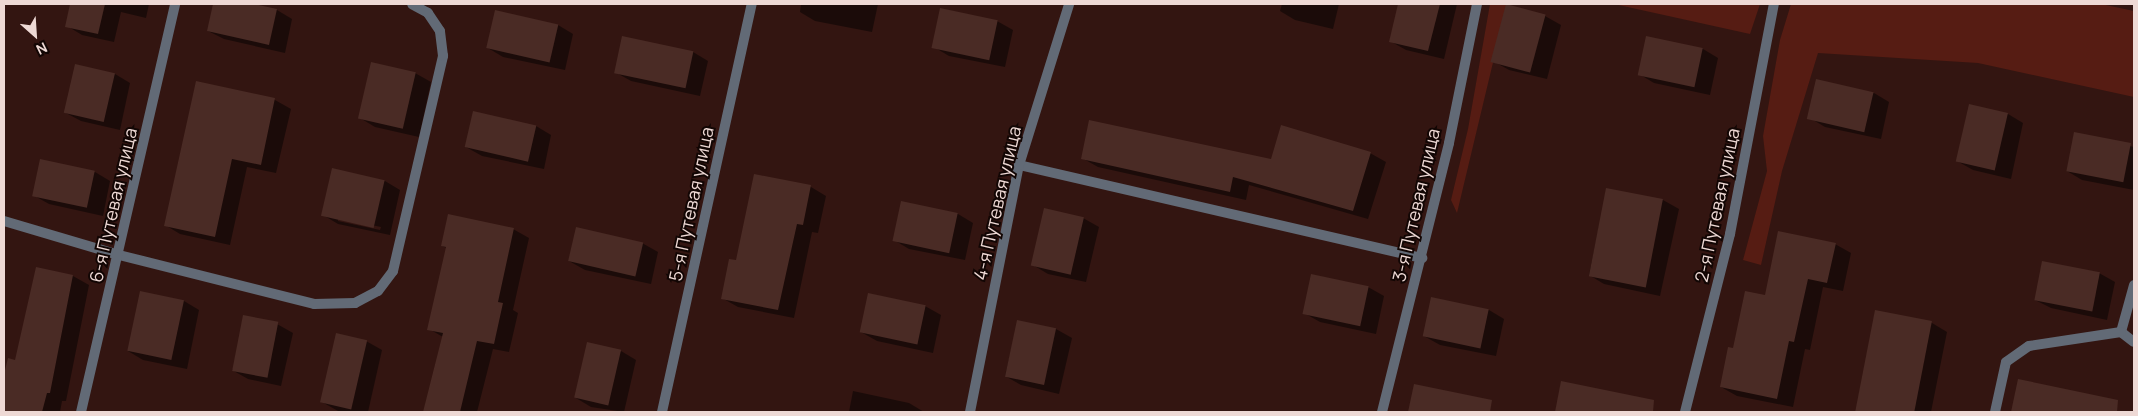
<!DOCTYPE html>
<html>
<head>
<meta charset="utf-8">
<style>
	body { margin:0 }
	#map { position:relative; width:2138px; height:416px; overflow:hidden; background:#331511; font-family:Manrope,sans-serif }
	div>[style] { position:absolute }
	.green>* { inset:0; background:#561c13 }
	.shadow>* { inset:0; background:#0007 }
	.building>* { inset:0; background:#4a2b25; transform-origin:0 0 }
	.service>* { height:10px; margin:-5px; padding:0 5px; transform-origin:5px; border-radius:5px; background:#626a76 }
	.minor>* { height:10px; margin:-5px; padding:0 5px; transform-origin:5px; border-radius:5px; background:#626a76 }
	span { translate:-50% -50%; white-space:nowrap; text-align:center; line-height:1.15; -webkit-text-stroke:4px #120604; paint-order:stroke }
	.street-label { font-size:18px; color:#eed9d5 }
	.frame { position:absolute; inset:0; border:5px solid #eed9d5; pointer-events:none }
	.north { position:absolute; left:10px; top:10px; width:50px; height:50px; -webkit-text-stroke:4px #120604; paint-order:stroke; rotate:154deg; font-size:14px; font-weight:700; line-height:20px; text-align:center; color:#eed9d5 }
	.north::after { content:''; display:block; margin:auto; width:18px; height:22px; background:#eed9d5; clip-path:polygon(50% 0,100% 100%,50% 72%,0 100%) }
</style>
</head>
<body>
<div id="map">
	<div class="green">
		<div style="clip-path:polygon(1490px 4px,1507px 4px,1457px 213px,1451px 200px,1468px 129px)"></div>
		<div style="clip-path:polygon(1614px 4px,1760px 4px,1750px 34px)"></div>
		<div style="clip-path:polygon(1791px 4px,2101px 4px,2134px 11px,2134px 97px,1978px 63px,1818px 53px,1782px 171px,1761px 265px,1743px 260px,1767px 171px,1763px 136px,1780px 40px)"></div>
	</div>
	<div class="shadow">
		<div style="clip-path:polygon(72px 4px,149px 4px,146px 18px,121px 12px,114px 42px,82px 35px,67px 26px)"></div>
		<div style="clip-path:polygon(214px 4px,248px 4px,277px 10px,292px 19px,285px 53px,224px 39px,208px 31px)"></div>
		<div style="clip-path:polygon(801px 4px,878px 4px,872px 32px,815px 21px,800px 12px)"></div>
		<div style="clip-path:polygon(1282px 4px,1339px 4px,1333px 29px,1295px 20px,1280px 11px)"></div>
		<div style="clip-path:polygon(1399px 4px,1457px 4px,1444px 59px,1406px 50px,1390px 41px)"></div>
		<div style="clip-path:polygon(496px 12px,558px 25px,573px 34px,565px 70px,503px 57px,488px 48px)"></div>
		<div style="clip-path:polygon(1545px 16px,1561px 25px,1547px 79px,1509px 70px,1493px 61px)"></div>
		<div style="clip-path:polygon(997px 21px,1013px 30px,1005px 67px,949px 56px,934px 47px)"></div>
		<div style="clip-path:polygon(1647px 37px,1703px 49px,1718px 58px,1710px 95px,1654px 83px,1639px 74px)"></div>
		<div style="clip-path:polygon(693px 52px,708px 61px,700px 96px,631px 81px,615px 72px)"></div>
		<div style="clip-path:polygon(415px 73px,431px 82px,419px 137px,375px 127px,360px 118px)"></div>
		<div style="clip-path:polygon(115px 74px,130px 83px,120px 130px,81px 121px,66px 113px)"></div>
		<div style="clip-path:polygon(197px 83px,275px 100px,291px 109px,276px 173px,247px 167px,230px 245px,180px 234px,165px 225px)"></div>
		<div style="clip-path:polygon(1874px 93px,1889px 102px,1881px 139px,1825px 127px,1810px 118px)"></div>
		<div style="clip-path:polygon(1970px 106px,2008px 114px,2023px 123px,2011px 179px,1973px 170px,1957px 161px)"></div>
		<div style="clip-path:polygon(536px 126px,551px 135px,544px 169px,482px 156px,466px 147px)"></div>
		<div style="clip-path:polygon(2075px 133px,2134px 147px,2134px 190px,2082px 180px,2067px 171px)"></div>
		<div style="clip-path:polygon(1370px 153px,1386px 162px,1368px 219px,1249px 185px,1246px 200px,1098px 167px,1082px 158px,1272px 160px)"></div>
		<div style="clip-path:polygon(95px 172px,110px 181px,103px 216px,49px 204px,33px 195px)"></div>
		<div style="clip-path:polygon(755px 175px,811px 187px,826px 196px,818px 233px,812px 232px,794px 318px,738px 307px,722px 298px,737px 262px)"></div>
		<div style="clip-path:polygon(evenodd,385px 181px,400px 190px,390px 235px,338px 224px,323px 215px,385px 181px,338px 218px,381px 227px,380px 230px,338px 221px,338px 218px)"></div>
		<div style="clip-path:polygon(1607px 189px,1663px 200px,1679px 209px,1660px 296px,1604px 284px,1589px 275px)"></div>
		<div style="clip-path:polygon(902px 203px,958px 214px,973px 223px,965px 260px,909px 249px,894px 240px)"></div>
		<div style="clip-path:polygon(1083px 218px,1099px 227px,1086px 282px,1048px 274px,1033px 265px)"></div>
		<div style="clip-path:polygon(513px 229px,529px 238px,513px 310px,518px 313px,509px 352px,493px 349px,477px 412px,425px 412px,443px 337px,429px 329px,447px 248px,442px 246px)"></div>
		<div style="clip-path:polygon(642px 243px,658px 252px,651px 284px,585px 270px,569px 261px)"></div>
		<div style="clip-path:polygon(1835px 244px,1851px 253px,1843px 291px,1823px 287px,1810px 350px,1805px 349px,1793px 407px,1737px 396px,1721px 387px,1734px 350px,1766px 296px)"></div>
		<div style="clip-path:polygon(37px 268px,73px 276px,89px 285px,66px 401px,62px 401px,60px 412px,4px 412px,4px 384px,9px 360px,16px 361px)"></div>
		<div style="clip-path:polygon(2099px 273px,2115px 282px,2107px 320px,2051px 308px,2035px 300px)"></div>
		<div style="clip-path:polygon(1368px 287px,1384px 296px,1376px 334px,1320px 322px,1304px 313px)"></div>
		<div style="clip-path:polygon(141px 292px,184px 301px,199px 310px,187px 369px,143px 360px,128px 351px)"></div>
		<div style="clip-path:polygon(925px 306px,941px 315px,933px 353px,877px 341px,861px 332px)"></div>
		<div style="clip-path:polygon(1489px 310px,1504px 319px,1496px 356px,1440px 345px,1424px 336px)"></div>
		<div style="clip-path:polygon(1876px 311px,1932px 323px,1947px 332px,1931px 412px,1856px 412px)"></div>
		<div style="clip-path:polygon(1018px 321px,1056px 329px,1072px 338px,1059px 394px,1021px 385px,1005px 376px)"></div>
		<div style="clip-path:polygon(277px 324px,293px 333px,281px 386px,248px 379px,232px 370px)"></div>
		<div style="clip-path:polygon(366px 341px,382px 350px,368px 412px,338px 411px,322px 402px)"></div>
		<div style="clip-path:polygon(621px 351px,636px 360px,624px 412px,591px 407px,576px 398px)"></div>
		<div style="clip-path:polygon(2019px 381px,2091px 402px,2088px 412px,2012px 412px)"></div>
		<div style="clip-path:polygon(1562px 383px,1634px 403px,1632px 412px,1556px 412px)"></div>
		<div style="clip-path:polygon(1415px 386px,1486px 406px,1485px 412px,1410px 412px)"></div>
		<div style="clip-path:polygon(853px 391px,909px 403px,924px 412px,849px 412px)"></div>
	</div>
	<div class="building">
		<div style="clip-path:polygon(70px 4px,105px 4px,98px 34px,65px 27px)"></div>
		<div style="clip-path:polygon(213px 4px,254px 4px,277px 9px,269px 45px,207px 31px)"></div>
		<div style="clip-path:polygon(1398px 4px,1440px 4px,1428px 51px,1389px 42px)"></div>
		<div style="left:1506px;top:4px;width:41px;height:60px;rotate:15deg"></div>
		<div style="left:940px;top:8px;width:59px;height:41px;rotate:12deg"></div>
		<div style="left:495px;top:10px;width:65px;height:39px;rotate:13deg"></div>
		<div style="left:622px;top:36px;width:73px;height:38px;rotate:12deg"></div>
		<div style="left:1646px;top:36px;width:58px;height:40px;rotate:12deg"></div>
		<div style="left:371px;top:62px;width:46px;height:58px;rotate:13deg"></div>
		<div style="left:75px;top:64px;width:41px;height:50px;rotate:13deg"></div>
		<div style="left:1816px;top:79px;width:59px;height:41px;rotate:13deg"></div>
		<div style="clip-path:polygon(196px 81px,275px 98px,261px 165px,232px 159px,215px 237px,164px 226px)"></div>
		<div style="left:1969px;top:104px;width:40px;height:59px;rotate:13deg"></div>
		<div style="left:473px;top:111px;width:65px;height:37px;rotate:13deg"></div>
		<div style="clip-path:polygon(1089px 120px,1271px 159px,1281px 125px,1371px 152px,1353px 211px,1233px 177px,1230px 192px,1081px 159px)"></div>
		<div style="left:2074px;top:132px;width:58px;height:40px;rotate:11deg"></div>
		<div style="left:40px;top:159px;width:56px;height:38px;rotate:12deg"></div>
		<div style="left:332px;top:168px;width:54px;height:49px;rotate:13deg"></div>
		<div style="clip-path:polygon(754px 174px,811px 185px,803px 225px,797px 224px,778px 310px,721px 299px,729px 259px,736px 260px)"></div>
		<div style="left:1606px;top:188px;width:58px;height:90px;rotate:11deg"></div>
		<div style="left:901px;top:201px;width:58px;height:41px;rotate:12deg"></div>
		<div style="left:1044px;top:208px;width:41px;height:59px;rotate:13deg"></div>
		<div style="clip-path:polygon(448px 214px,514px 228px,498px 302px,503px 303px,494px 344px,477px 341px,460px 412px,423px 412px,443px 333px,427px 330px,446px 247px,441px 246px)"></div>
		<div style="left:576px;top:227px;width:69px;height:35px;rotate:13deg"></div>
		<div style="clip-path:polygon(1778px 231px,1836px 243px,1827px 283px,1808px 279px,1794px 342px,1789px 341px,1777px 399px,1720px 387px,1728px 347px,1733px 348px,1745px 291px,1765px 295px)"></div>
		<div style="left:2042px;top:261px;width:59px;height:40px;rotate:11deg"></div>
		<div style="clip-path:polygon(36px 267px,73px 275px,50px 393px,47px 393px,42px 412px,4px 412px,4px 374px,8px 358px,15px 360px)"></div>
		<div style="left:1311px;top:274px;width:59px;height:41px;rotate:12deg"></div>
		<div style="left:140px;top:291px;width:45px;height:61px;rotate:12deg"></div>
		<div style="left:868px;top:293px;width:59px;height:40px;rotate:12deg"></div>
		<div style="left:1431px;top:297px;width:59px;height:40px;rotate:12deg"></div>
		<div style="left:1875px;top:310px;width:58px;height:104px;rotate:11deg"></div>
		<div style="left:243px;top:315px;width:36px;height:57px;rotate:11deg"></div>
		<div style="left:1017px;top:320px;width:40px;height:58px;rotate:12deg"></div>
		<div style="left:336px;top:333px;width:32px;height:71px;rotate:13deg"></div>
		<div style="left:587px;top:342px;width:35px;height:57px;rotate:13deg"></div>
		<div style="clip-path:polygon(2018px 379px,2118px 400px,2117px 412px,2011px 412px)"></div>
		<div style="clip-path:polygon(1561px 381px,1654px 400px,1653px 412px,1555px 412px)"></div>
		<div style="clip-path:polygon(1414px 384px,1492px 400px,1490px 412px,1408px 412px)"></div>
	</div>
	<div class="service">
		<div style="left:1019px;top:165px;width:414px;rotate:13deg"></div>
	</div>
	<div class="minor">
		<div style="left:4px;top:221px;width:120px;rotate:16.5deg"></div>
		<div style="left:119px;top:255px;width:201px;rotate:14.1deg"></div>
		<div style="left:314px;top:304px;width:41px;rotate:-1.4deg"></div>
		<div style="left:355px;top:303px;width:26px;rotate:-28deg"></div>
		<div style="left:378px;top:291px;width:25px;rotate:-53deg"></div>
		<div style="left:393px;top:271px;width:221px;rotate:-76.9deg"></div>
		<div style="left:443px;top:56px;width:25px;rotate:-97deg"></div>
		<div style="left:440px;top:31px;width:22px;rotate:-124deg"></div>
		<div style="left:428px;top:13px;width:18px;rotate:-151deg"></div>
		<div style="left:2134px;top:285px;width:49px;rotate:105.5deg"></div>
		<div style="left:2121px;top:332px;width:16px;rotate:38deg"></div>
		<div style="left:81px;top:412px;width:419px;rotate:-77deg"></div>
		<div style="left:662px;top:412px;width:418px;rotate:-77.6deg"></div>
		<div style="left:970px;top:412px;width:252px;rotate:-78.8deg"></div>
		<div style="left:1019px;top:165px;width:169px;rotate:-72.7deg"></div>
		<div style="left:1382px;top:412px;width:277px;rotate:-76deg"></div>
		<div style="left:1449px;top:143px;width:142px;rotate:-78.6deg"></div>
		<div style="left:1685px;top:412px;width:184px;rotate:-75.8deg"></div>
		<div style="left:1730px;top:234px;width:234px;rotate:-79.2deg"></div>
		<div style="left:1995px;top:412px;width:51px;rotate:-77.6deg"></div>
		<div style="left:2006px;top:362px;width:28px;rotate:-35deg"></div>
		<div style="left:2029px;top:346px;width:93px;rotate:-8.7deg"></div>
	</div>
	<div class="street-label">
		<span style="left:997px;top:203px;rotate:-77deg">4-я Путевая улица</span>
		<span style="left:691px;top:204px;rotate:-78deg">5-я Путевая улица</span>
		<span style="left:113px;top:205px;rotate:-77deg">6-я Путевая улица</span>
		<span style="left:1416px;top:205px;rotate:-77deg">3-я Путевая улица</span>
		<span style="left:1717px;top:205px;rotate:-78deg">2-я Путевая улица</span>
	</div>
	<div class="frame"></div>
	<div class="north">N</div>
</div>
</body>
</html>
